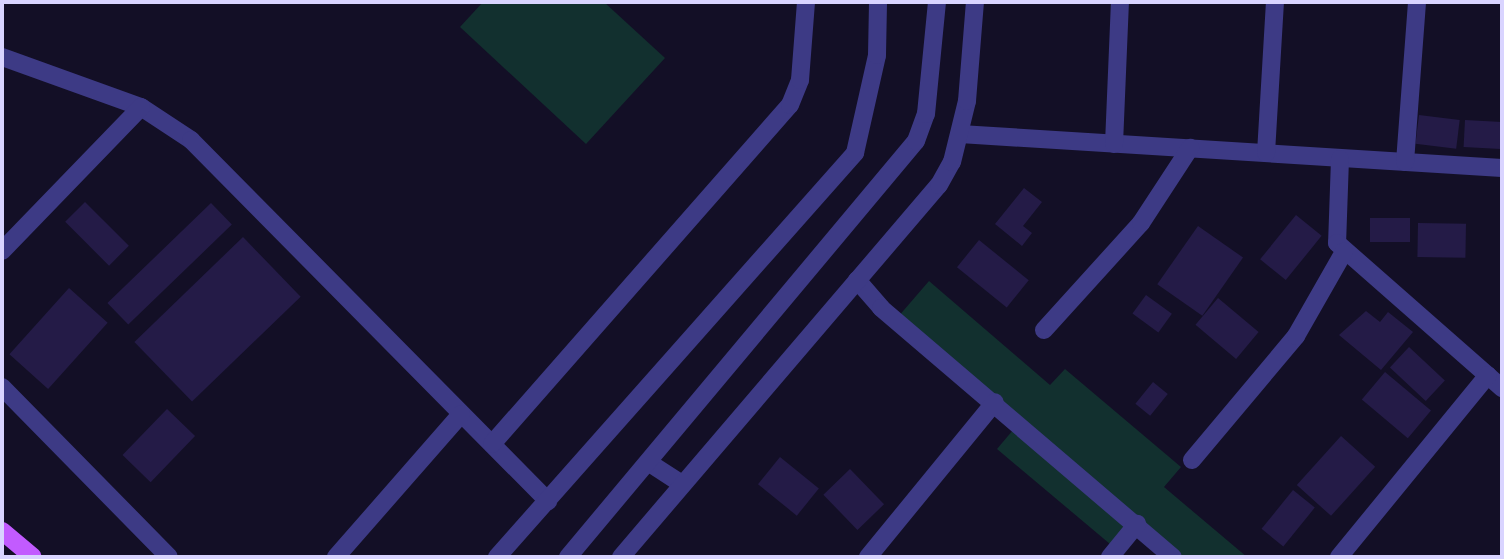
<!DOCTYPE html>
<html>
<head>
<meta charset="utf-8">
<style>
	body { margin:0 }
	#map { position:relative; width:1504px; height:559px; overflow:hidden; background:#130f26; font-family:Barlow,sans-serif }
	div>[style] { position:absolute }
	.green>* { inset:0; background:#12302f }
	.building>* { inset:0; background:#241b47; transform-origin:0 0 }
	.minor>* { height:18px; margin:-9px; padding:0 9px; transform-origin:9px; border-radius:9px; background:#3d3a85 }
	.major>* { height:18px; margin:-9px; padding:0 9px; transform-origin:9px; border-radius:9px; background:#c25bff }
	span { translate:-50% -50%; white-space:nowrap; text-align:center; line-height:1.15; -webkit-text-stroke:5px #130f26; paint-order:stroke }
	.frame { position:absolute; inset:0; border:4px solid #d9d4ff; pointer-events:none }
</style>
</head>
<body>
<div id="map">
	<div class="green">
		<div style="clip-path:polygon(483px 2px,604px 2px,665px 58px,586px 144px,460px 27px)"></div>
		<div style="clip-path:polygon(929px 281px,1050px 385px,1065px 369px,1181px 467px,1164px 487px,1247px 557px,1168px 557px,1128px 523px,1110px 544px,997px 449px,1013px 430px,891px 325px)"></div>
	</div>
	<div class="building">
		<div style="left:1419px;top:115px;width:41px;height:29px;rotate:7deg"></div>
		<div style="left:1465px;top:120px;width:37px;height:27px;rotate:3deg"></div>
		<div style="clip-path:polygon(1024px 188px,1042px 202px,1023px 226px,1032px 233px,1022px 246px,995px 224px)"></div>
		<div style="left:85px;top:202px;width:62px;height:28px;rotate:45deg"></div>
		<div style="left:211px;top:203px;width:30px;height:144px;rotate:46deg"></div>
		<div style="left:1296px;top:215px;width:33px;height:57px;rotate:39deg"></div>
		<div style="left:1370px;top:218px;width:40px;height:24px"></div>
		<div style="left:1418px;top:223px;width:48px;height:34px;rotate:1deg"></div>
		<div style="left:1198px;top:226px;width:55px;height:71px;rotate:35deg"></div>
		<div style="left:243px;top:237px;width:83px;height:151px;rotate:46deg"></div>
		<div style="left:979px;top:240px;width:64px;height:35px;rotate:39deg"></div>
		<div style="left:69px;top:288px;width:52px;height:89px;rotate:42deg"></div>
		<div style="left:1146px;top:295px;width:32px;height:23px;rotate:36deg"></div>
		<div style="left:1218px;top:298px;width:53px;height:35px;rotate:40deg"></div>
		<div style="clip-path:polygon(1366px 311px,1380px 322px,1388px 312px,1413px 332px,1381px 370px,1339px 335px)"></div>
		<div style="left:1409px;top:347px;width:49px;height:28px;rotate:43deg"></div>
		<div style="left:1385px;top:372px;width:60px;height:36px;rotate:40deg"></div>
		<div style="left:1153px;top:382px;width:19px;height:28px;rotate:39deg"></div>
		<div style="left:167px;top:409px;width:39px;height:64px;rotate:44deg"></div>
		<div style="left:1341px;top:436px;width:46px;height:66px;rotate:42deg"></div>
		<div style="left:780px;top:457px;width:50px;height:35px;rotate:39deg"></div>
		<div style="left:850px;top:469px;width:49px;height:37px;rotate:46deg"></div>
		<div style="left:1293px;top:490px;width:28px;height:50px;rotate:39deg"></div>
	</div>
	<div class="minor">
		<div style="left:2px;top:57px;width:148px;rotate:19.8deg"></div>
		<div style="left:141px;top:107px;width:60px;rotate:33.4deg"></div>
		<div style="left:191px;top:140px;width:508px;rotate:45.32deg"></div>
		<div style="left:960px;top:134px;width:543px;rotate:3.59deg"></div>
		<div style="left:1114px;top:144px;width:142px;rotate:-87.6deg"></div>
		<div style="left:1266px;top:153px;width:151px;rotate:-86.6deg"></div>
		<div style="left:1340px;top:159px;width:84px;rotate:92deg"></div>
		<div style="left:1337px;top:243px;width:220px;rotate:41.3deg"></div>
		<div style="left:1405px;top:162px;width:160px;rotate:-85.7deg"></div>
		<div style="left:2px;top:251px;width:200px;rotate:-46deg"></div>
		<div style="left:857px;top:280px;width:37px;rotate:49deg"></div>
		<div style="left:881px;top:308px;width:384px;rotate:40.5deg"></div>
		<div style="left:1044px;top:330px;width:144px;rotate:-47.8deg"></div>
		<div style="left:1141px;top:223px;width:90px;rotate:-56.8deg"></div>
		<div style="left:2px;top:387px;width:238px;rotate:45.5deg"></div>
		<div style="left:492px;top:444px;width:451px;rotate:-48.7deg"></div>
		<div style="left:790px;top:105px;width:27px;rotate:-68deg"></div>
		<div style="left:800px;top:80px;width:78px;rotate:-85.6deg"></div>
		<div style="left:1192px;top:460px;width:162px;rotate:-50deg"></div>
		<div style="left:1296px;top:336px;width:97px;rotate:-60.3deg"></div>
		<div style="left:651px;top:464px;width:37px;rotate:33deg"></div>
		<div style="left:336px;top:557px;width:190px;rotate:-48.8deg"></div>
		<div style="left:497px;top:557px;width:540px;rotate:-48.45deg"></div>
		<div style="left:855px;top:153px;width:100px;rotate:-77.3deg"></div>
		<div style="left:877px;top:55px;width:53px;rotate:-88.9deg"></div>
		<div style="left:568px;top:557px;width:542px;rotate:-50.09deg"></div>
		<div style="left:916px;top:141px;width:29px;rotate:-70deg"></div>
		<div style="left:926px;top:114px;width:113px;rotate:-84.4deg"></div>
		<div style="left:621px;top:557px;width:489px;rotate:-49.5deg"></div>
		<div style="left:939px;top:185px;width:26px;rotate:-61deg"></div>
		<div style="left:952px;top:162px;width:63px;rotate:-76.2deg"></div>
		<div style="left:967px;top:101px;width:99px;rotate:-85.4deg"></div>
		<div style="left:868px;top:557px;width:200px;rotate:-50.7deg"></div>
		<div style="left:1110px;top:557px;width:43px;rotate:-50.7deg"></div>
		<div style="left:1339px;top:557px;width:235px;rotate:-50.7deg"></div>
	</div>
	<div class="major">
		<div style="left:2px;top:531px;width:40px;rotate:40deg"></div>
	</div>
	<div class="frame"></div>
</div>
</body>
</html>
